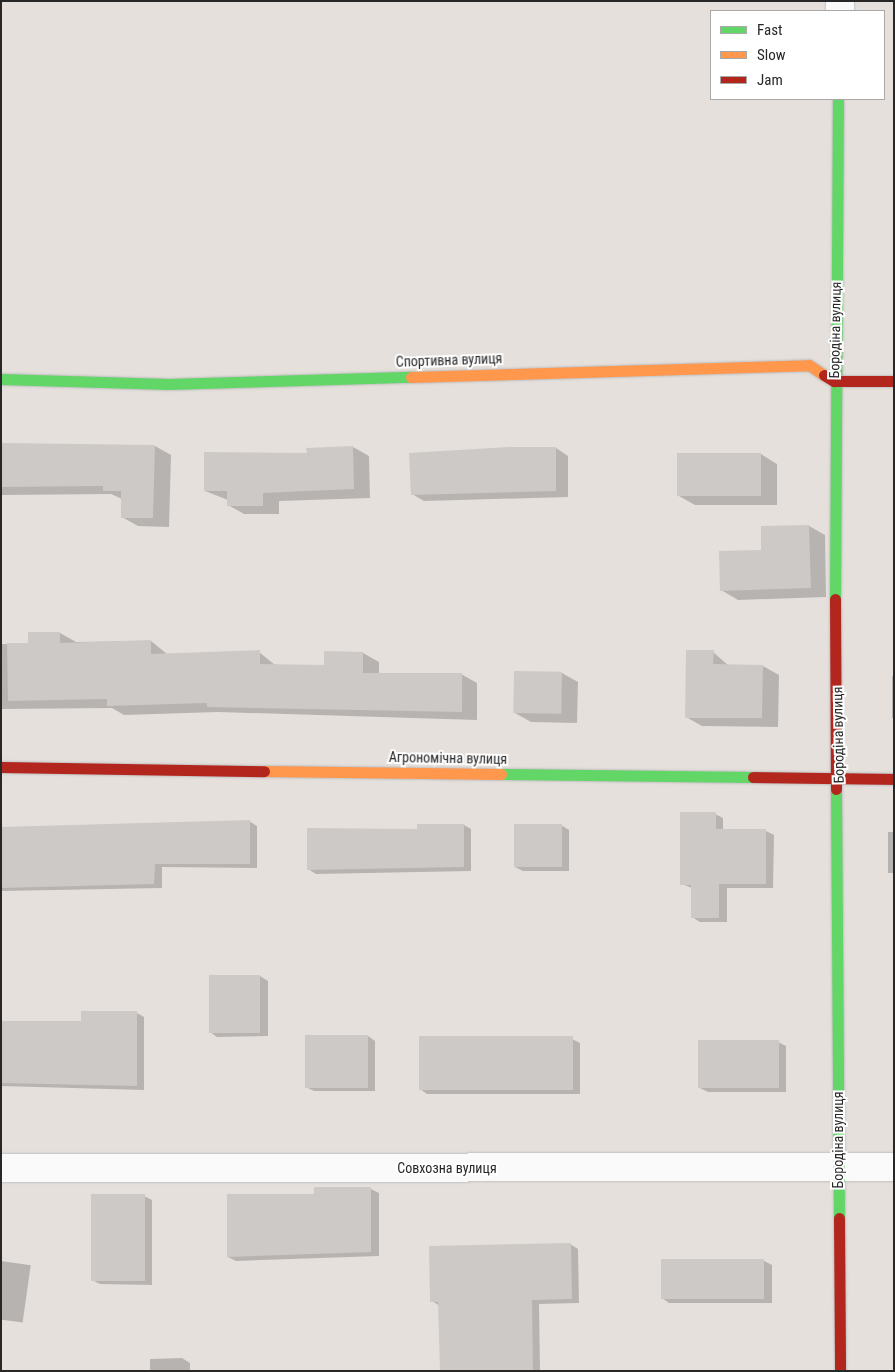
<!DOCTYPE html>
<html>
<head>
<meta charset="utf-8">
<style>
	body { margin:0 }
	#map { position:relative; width:895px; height:1372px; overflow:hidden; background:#e5e0dc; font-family:"Roboto Condensed",sans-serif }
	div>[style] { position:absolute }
	.shadow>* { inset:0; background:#0003; transform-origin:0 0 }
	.building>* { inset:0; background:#ccc9c6; transform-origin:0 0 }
	.roads { filter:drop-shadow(0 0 1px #bebdbe) drop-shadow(0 0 1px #bebdbe) }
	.street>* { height:28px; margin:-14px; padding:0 14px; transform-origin:14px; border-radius:14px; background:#fbfafa }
	.fast>* { height:11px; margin:-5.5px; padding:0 5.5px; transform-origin:5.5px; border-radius:5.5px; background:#63d668 }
	.slow>* { height:11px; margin:-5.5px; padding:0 5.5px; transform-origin:5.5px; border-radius:5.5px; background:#ff974d }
	.jam>* { height:11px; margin:-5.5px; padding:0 5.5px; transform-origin:5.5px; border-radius:5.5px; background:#b3261e }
	span { translate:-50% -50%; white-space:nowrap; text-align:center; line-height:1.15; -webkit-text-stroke:4px #fff; paint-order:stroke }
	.street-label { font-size:14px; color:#272727 }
	.frame { position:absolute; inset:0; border:2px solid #272727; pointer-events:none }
	.legend { position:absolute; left:710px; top:10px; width:175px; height:90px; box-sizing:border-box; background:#fff; border:1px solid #a9a9a9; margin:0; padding:6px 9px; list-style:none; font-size:15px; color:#272727 }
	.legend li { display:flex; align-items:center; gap:10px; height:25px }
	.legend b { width:25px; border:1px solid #a9a9a9 }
</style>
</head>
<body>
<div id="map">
	<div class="shadow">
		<div style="clip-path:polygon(1px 446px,155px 446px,171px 455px,169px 527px,138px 526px,122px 517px,122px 499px,111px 494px,1px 495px)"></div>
		<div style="clip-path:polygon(353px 447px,369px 456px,370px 498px,279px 501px,279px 514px,244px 514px,228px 505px,228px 500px,205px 491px,308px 454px)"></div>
		<div style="clip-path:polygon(556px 448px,568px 456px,568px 497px,424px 501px,412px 494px,410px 454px)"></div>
		<div style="clip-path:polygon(761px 454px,777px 464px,777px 505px,695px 505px,679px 496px)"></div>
		<div style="clip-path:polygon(809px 526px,825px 535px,826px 597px,738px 600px,721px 590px,762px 551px)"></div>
		<div style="clip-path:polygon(60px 633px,76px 642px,151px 641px,167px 654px,259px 652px,275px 665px,325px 666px,363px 653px,379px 662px,379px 674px,461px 674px,477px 683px,477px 720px,218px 712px,124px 715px,112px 708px,1px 709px,1px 644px,30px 644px)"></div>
		<div style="clip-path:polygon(713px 652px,729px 666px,763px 666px,779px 675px,778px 727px,702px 726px,686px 717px)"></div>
		<div style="clip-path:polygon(562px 673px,578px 682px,577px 723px,531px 722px,515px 713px)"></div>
		<div style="left:892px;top:676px;width:2px;height:42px"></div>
		<div style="clip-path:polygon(715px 814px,723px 818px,723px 830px,766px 831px,774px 835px,773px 888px,727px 888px,727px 922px,700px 922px,692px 917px,692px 888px,682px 884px)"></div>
		<div style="clip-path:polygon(249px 821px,257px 826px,257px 868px,162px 867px,162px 888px,1px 891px,1px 828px)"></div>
		<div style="clip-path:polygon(464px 825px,471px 829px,471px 871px,316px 874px,308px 869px,418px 830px)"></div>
		<div style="clip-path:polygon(561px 825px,569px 830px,569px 871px,523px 871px,515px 867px)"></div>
		<div style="left:888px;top:832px;width:6px;height:41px"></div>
		<div style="clip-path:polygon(210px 976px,260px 976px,268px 981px,268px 1036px,217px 1037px,210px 1032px)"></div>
		<div style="clip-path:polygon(137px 1013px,144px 1017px,144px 1090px,1px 1086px,1px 1022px,83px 1022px)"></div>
		<div style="clip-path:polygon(368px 1036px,375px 1041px,375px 1091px,314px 1091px,306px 1087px)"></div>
		<div style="clip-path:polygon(572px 1039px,580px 1043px,580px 1094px,427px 1094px,420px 1089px)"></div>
		<div style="clip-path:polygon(778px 1042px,786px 1046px,786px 1092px,708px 1092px,700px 1088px)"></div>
		<div style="left:893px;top:1049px;width:1px;height:42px"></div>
		<div style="clip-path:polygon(315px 1189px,371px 1189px,379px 1193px,379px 1256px,236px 1261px,228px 1257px,315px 1195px)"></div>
		<div style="clip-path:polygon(144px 1196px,152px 1200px,152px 1285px,100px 1284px,92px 1280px)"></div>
		<div style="clip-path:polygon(570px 1244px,578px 1249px,579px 1303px,539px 1304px,540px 1371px,441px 1371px,440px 1306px,432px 1301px)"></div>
		<div style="left:1px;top:1261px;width:30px;height:58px;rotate:8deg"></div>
		<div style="clip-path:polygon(764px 1261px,772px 1265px,772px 1303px,669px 1303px,662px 1298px)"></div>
		<div style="clip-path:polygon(182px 1358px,190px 1363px,190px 1371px,150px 1371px,150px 1359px)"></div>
	</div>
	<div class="building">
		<div style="clip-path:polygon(1px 443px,155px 445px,153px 518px,121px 518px,121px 491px,103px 491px,103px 486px,1px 487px)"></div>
		<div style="clip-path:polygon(353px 446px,354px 489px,263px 493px,263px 506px,227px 506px,227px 491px,204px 491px,204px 452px,307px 453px,306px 448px)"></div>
		<div style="clip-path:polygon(509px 447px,556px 447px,556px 491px,411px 495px,409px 453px)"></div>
		<div style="left:761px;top:453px;width:43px;height:84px;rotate:90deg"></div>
		<div style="clip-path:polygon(809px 525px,811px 588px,720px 591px,719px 551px,761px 550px,761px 526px)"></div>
		<div style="clip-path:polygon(28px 632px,60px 632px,60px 643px,151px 640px,151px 654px,260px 650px,260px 664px,324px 665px,324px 651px,363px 652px,363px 673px,462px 673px,462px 712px,207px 707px,207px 703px,107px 706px,107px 699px,8px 701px,7px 643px,28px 643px)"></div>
		<div style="clip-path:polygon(686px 650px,714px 650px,713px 664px,763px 665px,762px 718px,685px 718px)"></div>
		<div style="left:514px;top:671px;width:48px;height:42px;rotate:1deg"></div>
		<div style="clip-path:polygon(680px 812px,716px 812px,716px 829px,766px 829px,766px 884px,719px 884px,719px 918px,691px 918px,691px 885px,680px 885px)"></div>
		<div style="clip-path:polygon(250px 820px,250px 864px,155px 864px,154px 884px,1px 888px,1px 827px)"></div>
		<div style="clip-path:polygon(417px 824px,464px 824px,464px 867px,307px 870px,307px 828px,417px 829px)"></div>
		<div style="left:514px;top:824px;width:48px;height:43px"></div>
		<div style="left:209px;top:975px;width:51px;height:58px"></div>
		<div style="clip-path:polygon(81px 1011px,137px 1011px,137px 1086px,1px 1083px,1px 1021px,81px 1021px)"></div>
		<div style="left:305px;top:1035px;width:63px;height:53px"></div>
		<div style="left:419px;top:1036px;width:154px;height:54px"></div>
		<div style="left:698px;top:1040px;width:81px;height:48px"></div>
		<div style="clip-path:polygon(314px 1187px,371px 1187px,371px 1252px,227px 1257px,227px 1194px,314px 1194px)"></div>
		<div style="left:91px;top:1194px;width:54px;height:87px"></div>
		<div style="clip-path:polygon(571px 1243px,572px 1299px,532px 1300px,533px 1371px,440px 1371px,438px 1302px,430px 1302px,429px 1246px)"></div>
		<div style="left:661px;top:1259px;width:103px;height:40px"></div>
	</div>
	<div class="roads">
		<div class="street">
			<div style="left:840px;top:11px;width:10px;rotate:-90deg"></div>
			<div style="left:1px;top:1168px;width:893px;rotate:-0.06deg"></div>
		</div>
		<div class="fast">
			<div style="left:1px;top:379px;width:168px;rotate:1.7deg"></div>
			<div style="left:169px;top:384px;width:242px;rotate:-1.7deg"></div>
			<div style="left:835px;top:599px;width:500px;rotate:-89.66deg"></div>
			<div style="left:501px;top:774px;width:252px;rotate:0.7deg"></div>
			<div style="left:836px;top:789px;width:429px;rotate:89.6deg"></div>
		</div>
		<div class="slow">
			<div style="left:411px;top:377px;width:398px;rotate:-1.7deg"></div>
			<div style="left:809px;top:365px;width:18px;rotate:34deg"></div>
			<div style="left:264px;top:771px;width:237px;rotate:0.7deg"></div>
		</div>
		<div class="jam">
			<div style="left:824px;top:375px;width:12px;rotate:31deg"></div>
			<div style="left:834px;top:381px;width:60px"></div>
			<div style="left:835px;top:599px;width:190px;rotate:89.7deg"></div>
			<div style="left:1px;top:767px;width:263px;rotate:0.9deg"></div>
			<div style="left:753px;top:777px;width:141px;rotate:0.8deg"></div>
			<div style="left:839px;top:1218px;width:153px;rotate:89.6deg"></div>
		</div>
	</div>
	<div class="street-label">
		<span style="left:835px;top:330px;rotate:-89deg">Бородіна вулиця</span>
		<span style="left:449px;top:360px;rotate:-2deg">Спортивна вулиця</span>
		<span style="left:838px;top:735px;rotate:-91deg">Бородіна вулиця</span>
		<span style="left:448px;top:758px;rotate:1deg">Агрономічна вулиця</span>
		<span style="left:838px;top:1140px;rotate:-90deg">Бородіна вулиця</span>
		<span style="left:447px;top:1168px">Совхозна вулиця</span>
	</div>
	<div class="frame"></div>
	<ul class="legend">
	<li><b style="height:6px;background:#63d668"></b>Fast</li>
	<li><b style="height:6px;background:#ff974d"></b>Slow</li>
	<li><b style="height:6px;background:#b3261e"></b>Jam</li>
	</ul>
</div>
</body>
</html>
